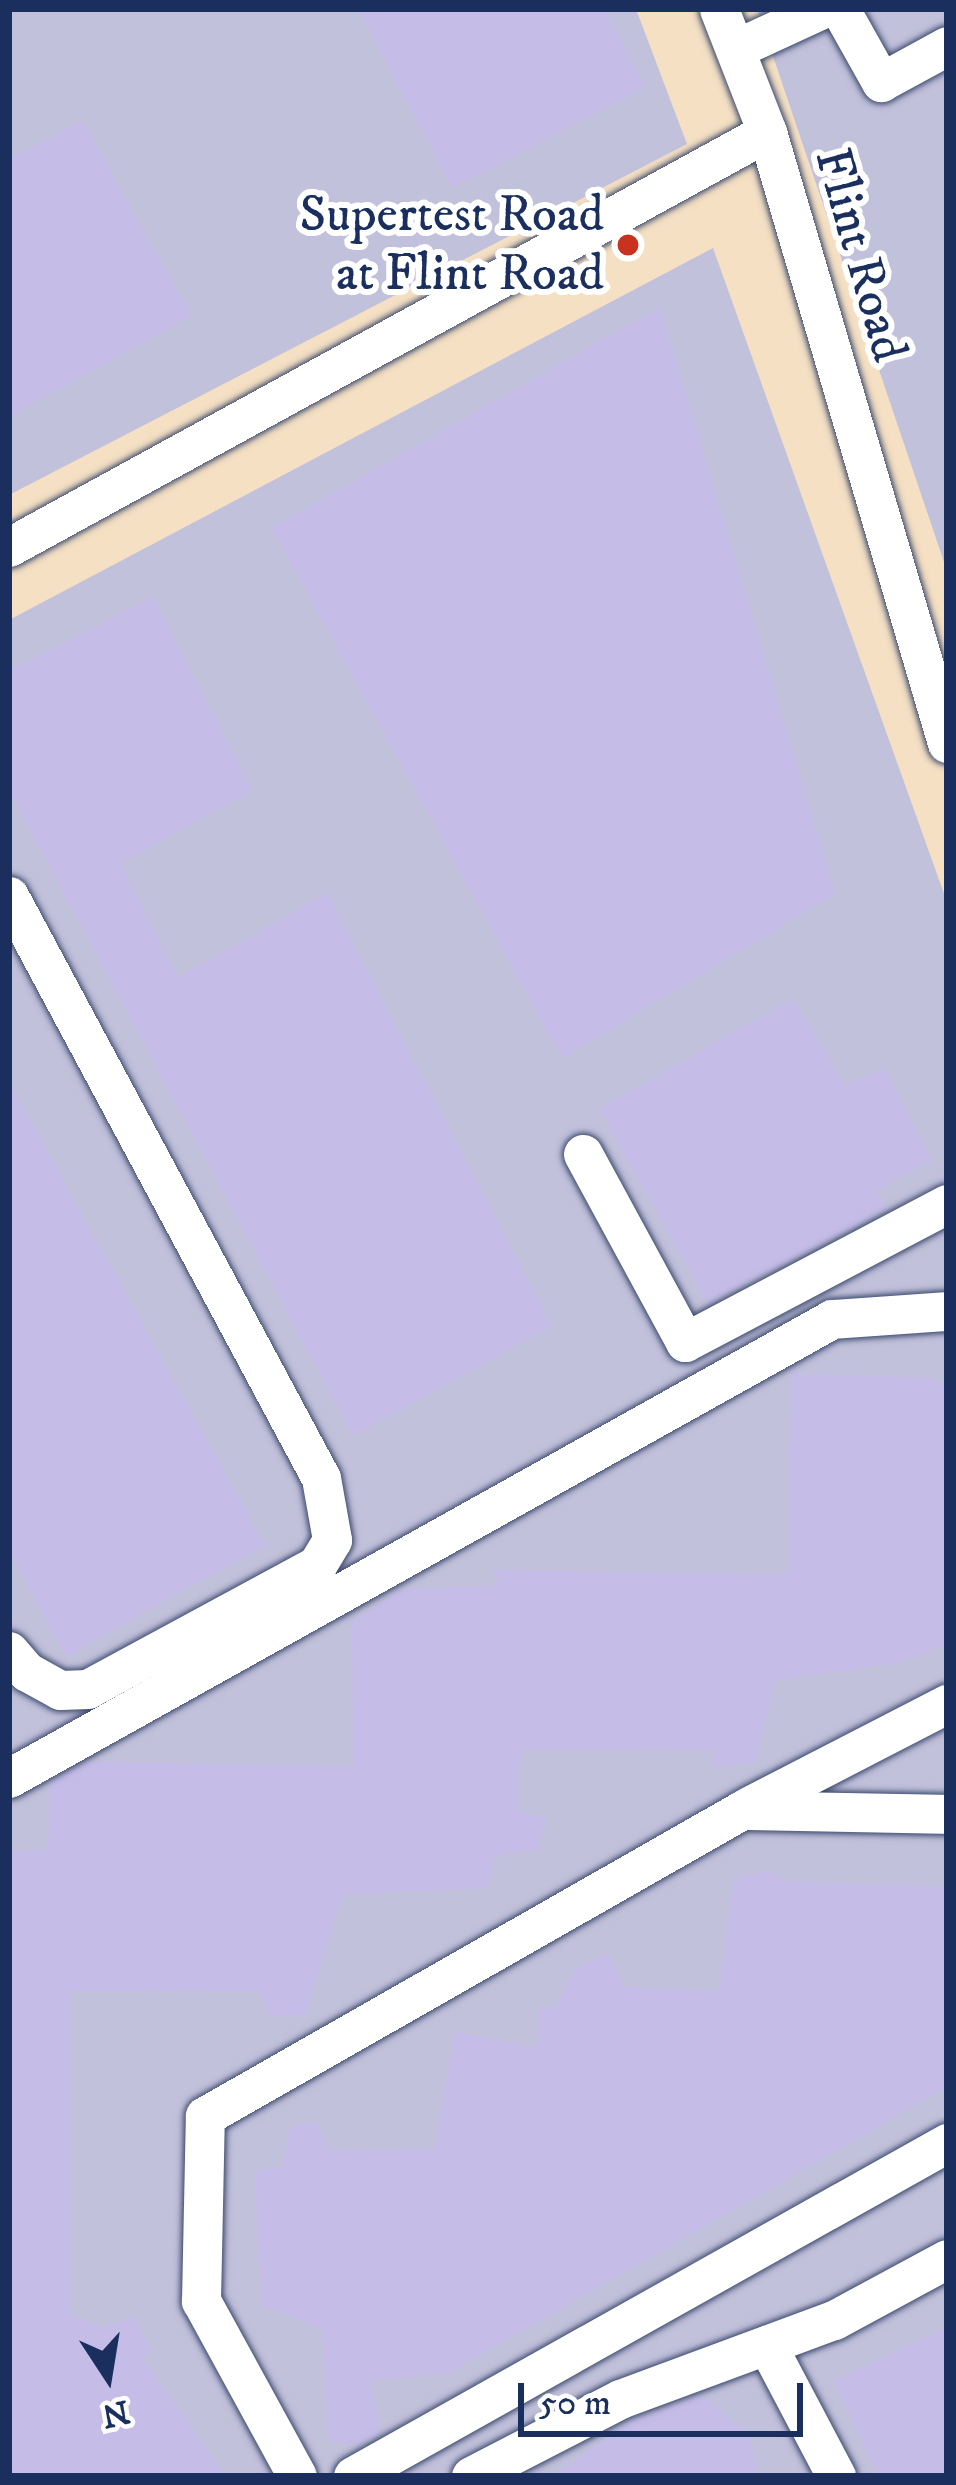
<!DOCTYPE html>
<html>
<head>
<meta charset="utf-8">
<style>
	body { margin:0 }
	#map { position:relative; width:956px; height:2485px; overflow:hidden; background:#f5e0c4; font-family:"IM FELL DW Pica",serif }
	div>[style] { position:absolute }
	.industrial>* { inset:0; background:#c2c1dc }
	.building>* { inset:0; background:#c5bde8 }
	.roads { filter:drop-shadow(0 0 3px #3c4a6d) drop-shadow(0 0 3px #3c4a6d) }
	.minor>* { height:39px; margin:-19.5px; padding:0 19.5px; transform-origin:19.5px; border-radius:19.5px; background:#fff }
	.dots>* { width:33px; height:33px; translate:-50% -50%; box-sizing:border-box; border:6px solid #fff; border-radius:50% }
	span { translate:-50% -50%; white-space:nowrap; text-align:center; line-height:1.15; -webkit-text-stroke:12px #fff; paint-order:stroke }
	.poi-label { font-size:51px; color:#1b2f5e }
	.right { translate:-100% -50%; text-align:right }
	.street-label { font-size:51px; color:#1b2f5e }
	.frame { position:absolute; inset:0; border:12px solid #1b2f5e; pointer-events:none }
	.north { position:absolute; left:48px; top:2317px; width:120px; height:120px; -webkit-text-stroke:9px #fff; paint-order:stroke; rotate:168deg; font-size:33px; font-weight:700; line-height:48px; text-align:center; color:#1b2f5e }
	.north::after { content:''; display:block; margin:auto; width:42px; height:54px; background:#1b2f5e; clip-path:polygon(50% 0,100% 100%,50% 72%,0 100%) }
	.scale { position:absolute; left:518px; top:2383px; width:285px; height:54px; box-sizing:border-box; border:6px solid #1b2f5e; border-top:0; padding-left:15px; font-size:36px; line-height:42px; white-space:nowrap; color:#1b2f5e; -webkit-text-stroke:9px #fff; paint-order:stroke }
</style>
</head>
<body>
<div id="map">
	<div class="industrial">
		<div style="clip-path:polygon(9px 9px,636px 9px,687px 144px,9px 495px)"></div>
		<div style="clip-path:polygon(757px 9px,947px 9px,947px 571px)"></div>
		<div style="clip-path:polygon(713px 248px,947px 902px,947px 2476px,9px 2476px,9px 620px)"></div>
	</div>
	<div class="building">
		<div style="clip-path:polygon(358px 9px,605px 9px,645px 88px,452px 188px)"></div>
		<div style="clip-path:polygon(82px 120px,191px 316px,9px 417px,9px 160px)"></div>
		<div style="clip-path:polygon(660px 307px,835px 894px,562px 1058px,272px 528px)"></div>
		<div style="clip-path:polygon(153px 597px,252px 790px,121px 864px,178px 978px,327px 893px,552px 1326px,353px 1436px,9px 790px,9px 671px)"></div>
		<div style="clip-path:polygon(793px 999px,845px 1085px,885px 1069px,932px 1160px,875px 1192px,887px 1209px,708px 1303px,599px 1109px)"></div>
		<div style="clip-path:polygon(9px 1083px,265px 1545px,66px 1656px,9px 1551px)"></div>
		<div style="clip-path:polygon(791px 1373px,930px 1378px,947px 1388px,947px 1644px,903px 1662px,775px 1680px,755px 1763px,710px 1767px,716px 1750px,521px 1749px,518px 1811px,546px 1818px,539px 1850px,495px 1855px,488px 1888px,342px 1894px,305px 2016px,266px 2014px,261px 1992px,71px 1991px,71px 2315px,104px 2327px,132px 2317px,153px 2351px,142px 2357px,225px 2476px,9px 2476px,9px 1851px,48px 1850px,50px 1782px,87px 1762px,353px 1766px,352px 1621px,403px 1589px,498px 1586px,493px 1570px,789px 1574px)"></div>
		<div style="clip-path:polygon(768px 1870px,785px 1881px,947px 1887px,947px 2087px,449px 2373px,370px 2381px,381px 2433px,359px 2445px,329px 2441px,322px 2329px,261px 2305px,255px 2171px,283px 2166px,290px 2127px,318px 2122px,328px 2150px,434px 2149px,455px 2032px,538px 2047px,540px 2007px,556px 2008px,575px 1969px,608px 1954px,624px 1987px,719px 1991px,734px 1880px)"></div>
		<div style="clip-path:polygon(947px 2328px,947px 2476px,878px 2476px,834px 2380px)"></div>
		<div style="clip-path:polygon(701px 2395px,748px 2433px,758px 2476px,553px 2476px,633px 2420px)"></div>
	</div>
	<div class="roads">
		<div class="minor">
			<div style="left:719px;top:9px;width:132px;rotate:68.7deg"></div>
			<div style="left:767px;top:132px;width:637px;rotate:73.59deg"></div>
			<div style="left:840px;top:9px;width:84px;rotate:60.7deg"></div>
			<div style="left:881px;top:82px;width:75px;rotate:-28.6deg"></div>
			<div style="left:735px;top:49px;width:96px;rotate:-24.7deg"></div>
			<div style="left:9px;top:547px;width:864px;rotate:-28.7deg"></div>
			<div style="left:9px;top:896px;width:660px;rotate:61.81deg"></div>
			<div style="left:321px;top:1478px;width:63px;rotate:79.9deg"></div>
			<div style="left:332px;top:1540px;width:29px;rotate:121deg"></div>
			<div style="left:317px;top:1565px;width:260px;rotate:151.6deg"></div>
			<div style="left:88px;top:1689px;width:28px;rotate:178deg"></div>
			<div style="left:60px;top:1690px;width:38px;rotate:-151deg"></div>
			<div style="left:27px;top:1672px;width:28px;rotate:-131deg"></div>
			<div style="left:583px;top:1154px;width:214px;rotate:61.5deg"></div>
			<div style="left:685px;top:1342px;width:296px;rotate:-27.8deg"></div>
			<div style="left:9px;top:1778px;width:942px;rotate:-29.15deg"></div>
			<div style="left:832px;top:1319px;width:115px;rotate:-4deg"></div>
			<div style="left:749px;top:1806px;width:223px;rotate:-27.3deg"></div>
			<div style="left:767px;top:2345px;width:148px;rotate:62.2deg"></div>
			<div style="left:297px;top:2476px;width:200px;rotate:-118.7deg"></div>
			<div style="left:201px;top:2301px;width:185px;rotate:-88.8deg"></div>
			<div style="left:205px;top:2116px;width:618px;rotate:-29.68deg"></div>
			<div style="left:742px;top:1810px;width:205px;rotate:1.1deg"></div>
			<div style="left:353px;top:2476px;width:681px;rotate:-29.28deg"></div>
			<div style="left:471px;top:2476px;width:168px;rotate:-27.3deg"></div>
			<div style="left:620px;top:2399px;width:228px;rotate:-20.3deg"></div>
			<div style="left:834px;top:2320px;width:128px;rotate:-28.4deg"></div>
		</div>
	</div>
	<div class="dots">
		<div style="left:628px;top:245px;background:#c8321e"></div>
	</div>
	<div class="poi-label">
		<span class="right" style="left:604px;top:245px">Supertest Road<br>at Flint Road</span>
	</div>
	<div class="street-label">
		<span style="left:860px;top:255px;rotate:74deg">Flint Road</span>
	</div>
	<div class="frame"></div>
	<div class="north">N</div>
	<div class="scale">50 m</div>
</div>
</body>
</html>
